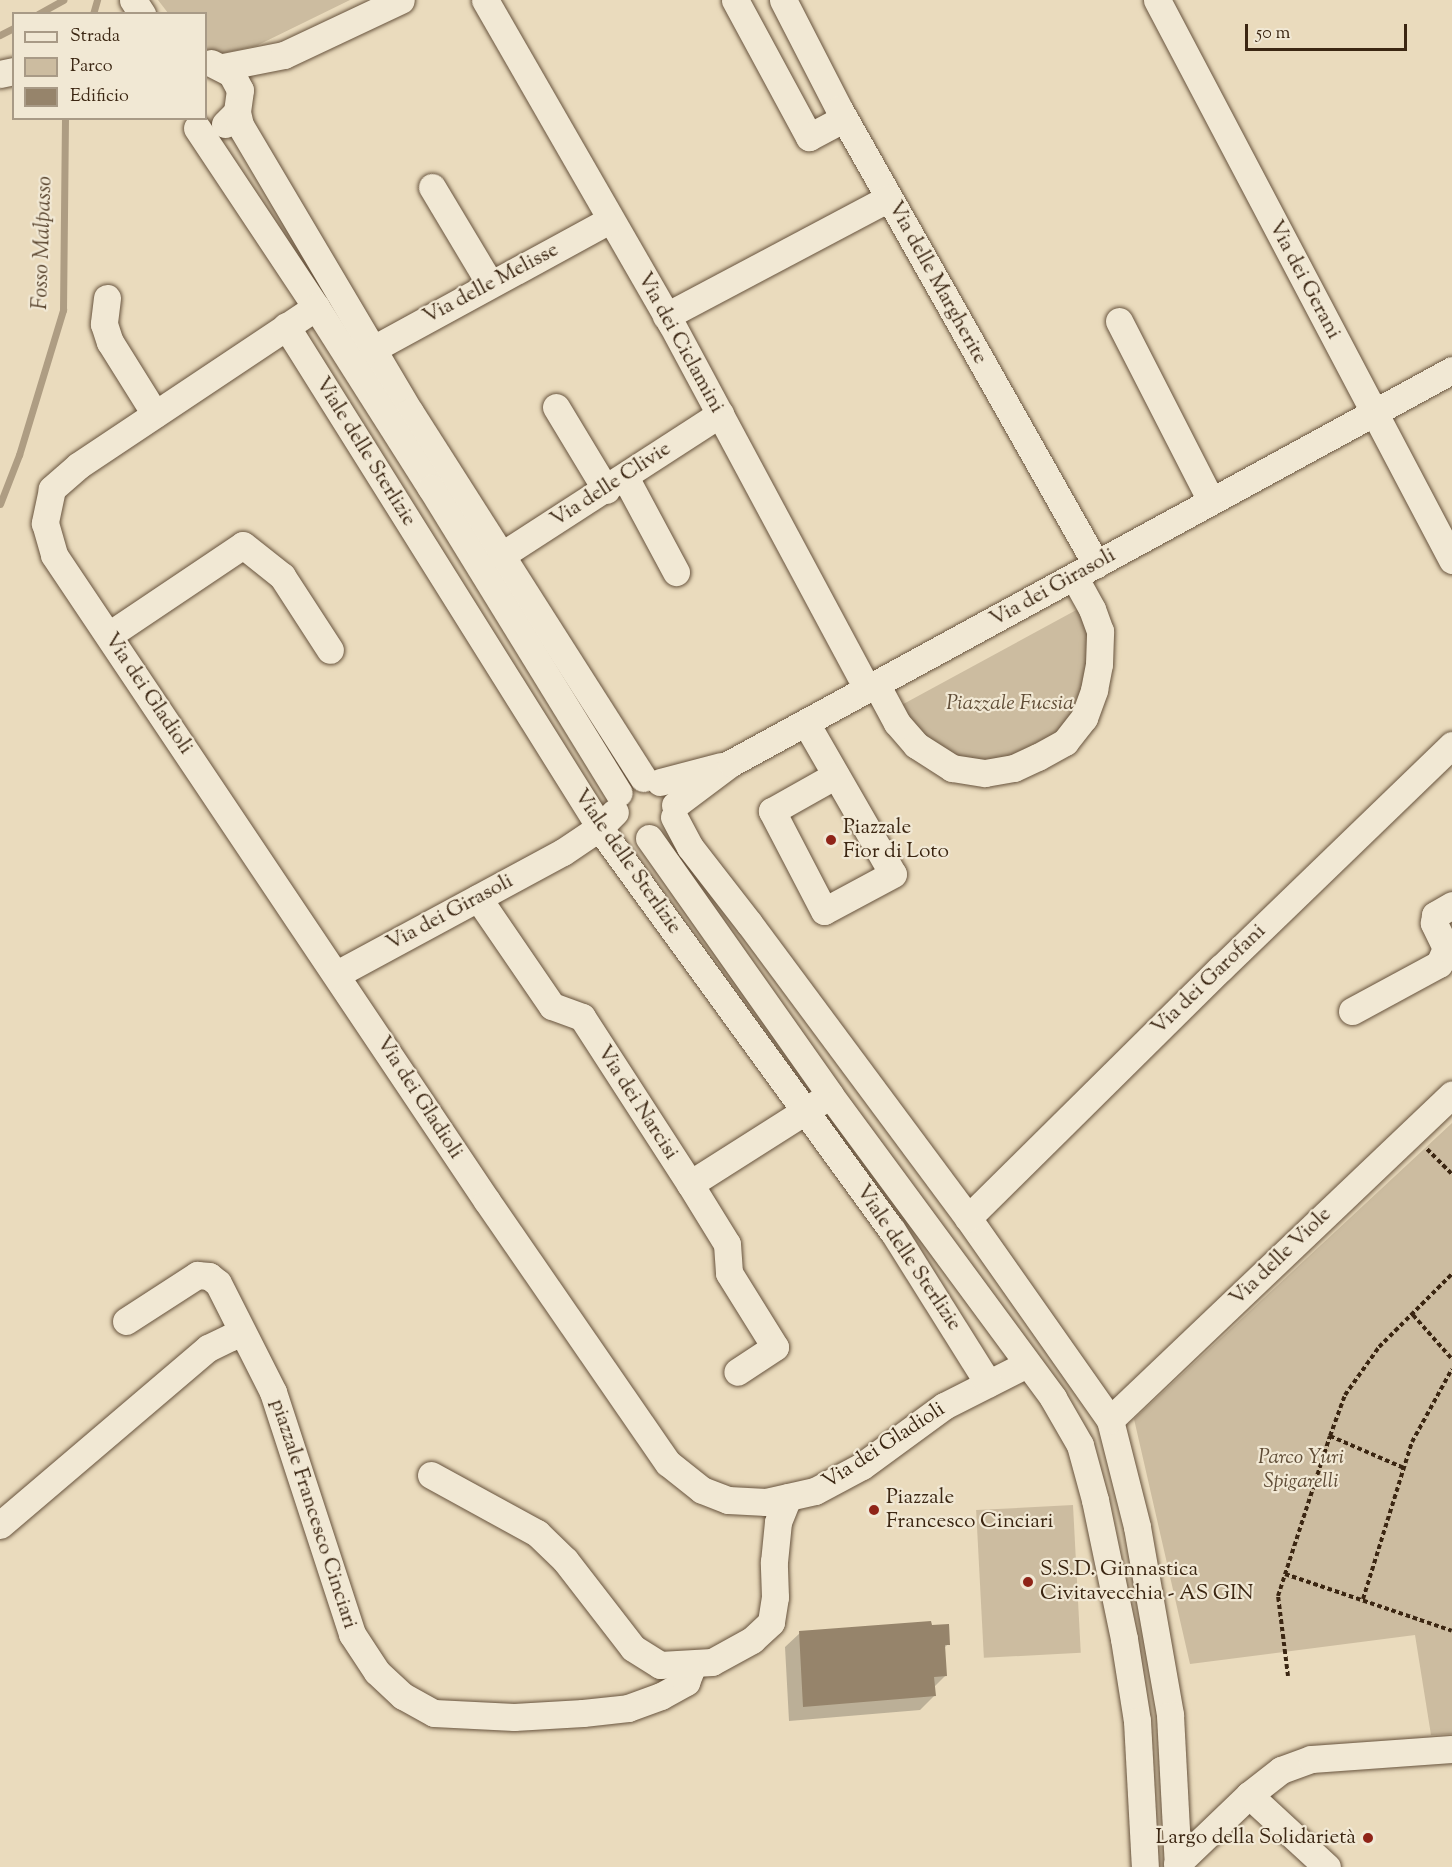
<!DOCTYPE html>
<html>
<head>
<meta charset="utf-8">
<style>
	body { margin:0 }
	#map { position:relative; width:1452px; height:1867px; overflow:hidden; background:#eadbbd; font-family:"Sorts Mill Goudy",serif }
	div>[style] { position:absolute }
	.green>* { inset:0; background:#ccbca0; transform-origin:0 0 }
	.shadow>* { inset:0; background:#0003 }
	.stream>* { height:7px; margin:-3.5px; padding:0 3.5px; transform-origin:3.5px; border-radius:3.5px; background:#ae9d83 }
	.building>* { inset:0; background:#96846b }
	.path>* { height:4px; margin-top:-2px; transform-origin:0; background:repeating-linear-gradient(90deg,#3b2612 0 4.5px,transparent 0 7.5px) }
	.roads { filter:drop-shadow(0 0 2px #67533d) drop-shadow(0 0 2px #67533d) }
	.minor>* { height:27px; margin:-13.5px; padding:0 13.5px; transform-origin:13.5px; border-radius:13.5px; background:#f1e8d4 }
	.dots>* { width:16px; height:16px; translate:-50% -50%; box-sizing:border-box; border:3px solid #f1e8d4; border-radius:50% }
	span { translate:-50% -50%; white-space:nowrap; text-align:center; line-height:1.15; -webkit-text-stroke:4.5px #f1e8d4; paint-order:stroke }
	.street-label { font-size:21px; color:#3b2612 }
	.park-label { font-size:21px; color:#5f4c36; font-style:italic }
	.poi-label { font-size:21px; color:#3b2612 }
	.left { translate:0 -50%; text-align:left }
	.right { translate:-100% -50%; text-align:right }
	.water-label { font-size:22px; color:#5e4a34; font-style:italic }
	.legend { position:absolute; left:12px; top:12px; width:195px; height:108px; box-sizing:border-box; background:#f1e8d4; border:2px solid #a89a86; margin:0; padding:8px 10px; list-style:none; font-size:18px; color:#3b2612 }
	.legend li { display:flex; align-items:center; gap:12px; height:30px }
	.legend b { width:30px; border:2px solid #a89a86 }
	.scale { position:absolute; left:1245px; top:24px; width:162px; height:27px; box-sizing:border-box; border:3px solid #3b2612; border-top:0; padding-left:8px; font-size:18px; line-height:21px; white-space:nowrap; color:#3b2612; -webkit-text-stroke:4px #f1e8d4; paint-order:stroke }
</style>
</head>
<body>
<div id="map">
	<div class="green">
		<div style="clip-path:polygon(158px 0,350px 0,256px 46px,215px 55px,206px 52px,206px 14px,168px 13px)"></div>
		<div style="clip-path:polygon(1080px 608px,1086px 628px,1090px 663px,1087px 693px,1064px 729px,1002px 760px,968px 760px,946px 754px,922px 739px,896px 708px)"></div>
		<div style="clip-path:polygon(1452px 1123px,1452px 1734px,1431px 1735px,1415px 1635px,1190px 1664px,1134px 1419px)"></div>
		<div style="left:1073px;top:1505px;width:148px;height:97px;rotate:87deg"></div>
	</div>
	<div class="shadow">
		<div style="clip-path:polygon(800px 1633px,948px 1644px,943px 1649px,946px 1675px,934px 1687px,935px 1695px,920px 1710px,789px 1721px,785px 1647px)"></div>
	</div>
	<div class="stream">
		<div style="left:38px;top:14px;width:29px;rotate:-29deg"></div>
		<div style="left:93px;top:14px;width:15px;rotate:-74deg"></div>
		<div style="left:0;top:35px;width:16px;rotate:-27deg"></div>
		<div style="left:0;top:504px;width:53px;rotate:-68.8deg"></div>
		<div style="left:19px;top:455px;width:152px;rotate:-73.1deg"></div>
		<div style="left:63px;top:310px;width:192px;rotate:-89.4deg"></div>
	</div>
	<div class="building">
		<div style="clip-path:polygon(931px 1621px,932px 1625px,949px 1624px,950px 1645px,945px 1645px,947px 1676px,934px 1677px,936px 1696px,803px 1707px,799px 1631px)"></div>
	</div>
	<div class="path">
		<div style="left:1427px;top:1149px;width:35px;rotate:45deg"></div>
		<div style="left:1413px;top:1315px;width:59px;rotate:48.4deg"></div>
		<div style="left:1330px;top:1436px;width:81px;rotate:23.4deg"></div>
		<div style="left:1285px;top:1574px;width:176px;rotate:18.8deg"></div>
		<div style="left:1363px;top:1599px;width:164px;rotate:-72.7deg"></div>
		<div style="left:1412px;top:1442px;width:83px;rotate:-61.3deg"></div>
		<div style="left:1288px;top:1676px;width:81px;rotate:-97.1deg"></div>
		<div style="left:1278px;top:1596px;width:168px;rotate:-72deg"></div>
		<div style="left:1330px;top:1436px;width:44px;rotate:-69.9deg"></div>
		<div style="left:1345px;top:1395px;width:59px;rotate:-54.7deg"></div>
		<div style="left:1379px;top:1347px;width:103px;rotate:-45deg"></div>
	</div>
	<div class="roads">
		<div class="minor">
			<div style="left:133px;top:0;width:17px;rotate:57deg"></div>
			<div style="left:485px;top:0;width:373px;rotate:60.1deg"></div>
			<div style="left:671px;top:323px;width:415px;rotate:61.8deg"></div>
			<div style="left:735px;top:0;width:156px;rotate:61.6deg"></div>
			<div style="left:809px;top:137px;width:40px;rotate:-28deg"></div>
			<div style="left:783px;top:0;width:123px;rotate:62.8deg"></div>
			<div style="left:839px;top:109px;width:523px;rotate:60.54deg"></div>
			<div style="left:1157px;top:0;width:633px;rotate:62.22deg"></div>
			<div style="left:211px;top:63px;width:22px;rotate:27deg"></div>
			<div style="left:231px;top:73px;width:19px;rotate:62deg"></div>
			<div style="left:240px;top:90px;width:22px;rotate:98deg"></div>
			<div style="left:237px;top:112px;width:17px;rotate:135deg"></div>
			<div style="left:223px;top:67px;width:62px;rotate:-11.1deg"></div>
			<div style="left:284px;top:55px;width:129px;rotate:-25.2deg"></div>
			<div style="left:0;top:74px;width:14px;rotate:-12deg"></div>
			<div style="left:237px;top:112px;width:13px;rotate:77deg"></div>
			<div style="left:240px;top:125px;width:334px;rotate:59.4deg"></div>
			<div style="left:410px;top:412px;width:434px;rotate:57.5deg"></div>
			<div style="left:197px;top:128px;width:215px;rotate:56.4deg"></div>
			<div style="left:316px;top:307px;width:214px;rotate:57.6deg"></div>
			<div style="left:431px;top:488px;width:358px;rotate:58.4deg"></div>
			<div style="left:432px;top:187px;width:113px;rotate:59.1deg"></div>
			<div style="left:107px;top:298px;width:26px;rotate:97deg"></div>
			<div style="left:104px;top:324px;width:19px;rotate:72deg"></div>
			<div style="left:110px;top:342px;width:85px;rotate:58deg"></div>
			<div style="left:316px;top:307px;width:286px;rotate:146.3deg"></div>
			<div style="left:78px;top:466px;width:35px;rotate:139deg"></div>
			<div style="left:52px;top:489px;width:35px;rotate:102deg"></div>
			<div style="left:45px;top:523px;width:33px;rotate:74deg"></div>
			<div style="left:54px;top:555px;width:778px;rotate:56.17deg"></div>
			<div style="left:487px;top:1201px;width:318px;rotate:55.4deg"></div>
			<div style="left:668px;top:1463px;width:43px;rotate:38.5deg"></div>
			<div style="left:702px;top:1490px;width:28px;rotate:21deg"></div>
			<div style="left:728px;top:1500px;width:38px;rotate:3deg"></div>
			<div style="left:766px;top:1502px;width:50px;rotate:-12.7deg"></div>
			<div style="left:815px;top:1491px;width:53px;rotate:-28deg"></div>
			<div style="left:862px;top:1466px;width:102px;rotate:-36.2deg"></div>
			<div style="left:944px;top:1406px;width:93px;rotate:-26.8deg"></div>
			<div style="left:666px;top:316px;width:252px;rotate:-27.9deg"></div>
			<div style="left:1119px;top:321px;width:202px;rotate:62.9deg"></div>
			<div style="left:286px;top:326px;width:603px;rotate:57.94deg"></div>
			<div style="left:606px;top:837px;width:486px;rotate:54deg"></div>
			<div style="left:892px;top:1230px;width:181px;rotate:57.9deg"></div>
			<div style="left:373px;top:349px;width:270px;rotate:-28.6deg"></div>
			<div style="left:556px;top:407px;width:97px;rotate:58.9deg"></div>
			<div style="left:625px;top:477px;width:108px;rotate:61.8deg"></div>
			<div style="left:502px;top:555px;width:260px;rotate:-32.9deg"></div>
			<div style="left:109px;top:635px;width:161px;rotate:-33.9deg"></div>
			<div style="left:243px;top:545px;width:50px;rotate:38.5deg"></div>
			<div style="left:282px;top:576px;width:88px;rotate:57deg"></div>
			<div style="left:876px;top:684px;width:44px;rotate:61.7deg"></div>
			<div style="left:897px;top:723px;width:29px;rotate:49deg"></div>
			<div style="left:916px;top:745px;width:43px;rotate:32.6deg"></div>
			<div style="left:952px;top:768px;width:33px;rotate:9deg"></div>
			<div style="left:985px;top:773px;width:29px;rotate:-10deg"></div>
			<div style="left:1014px;top:768px;width:26px;rotate:-25deg"></div>
			<div style="left:1038px;top:757px;width:31px;rotate:-29deg"></div>
			<div style="left:1065px;top:742px;width:31px;rotate:-52deg"></div>
			<div style="left:1084px;top:718px;width:30px;rotate:-70deg"></div>
			<div style="left:1094px;top:690px;width:26px;rotate:-79deg"></div>
			<div style="left:1099px;top:664px;width:33px;rotate:-88deg"></div>
			<div style="left:1100px;top:631px;width:23px;rotate:-110deg"></div>
			<div style="left:1092px;top:609px;width:37px;rotate:-119deg"></div>
			<div style="left:806px;top:723px;width:174px;rotate:60.1deg"></div>
			<div style="left:893px;top:874px;width:78px;rotate:151.8deg"></div>
			<div style="left:824px;top:911px;width:113px;rotate:-117.5deg"></div>
			<div style="left:772px;top:811px;width:73px;rotate:-29.4deg"></div>
			<div style="left:660px;top:782px;width:63px;rotate:-14.7deg"></div>
			<div style="left:675px;top:805px;width:70px;rotate:-36.9deg"></div>
			<div style="left:731px;top:763px;width:821px;rotate:-28.59deg"></div>
			<div style="left:674px;top:817px;width:34px;rotate:62deg"></div>
			<div style="left:690px;top:847px;width:96px;rotate:52.2deg"></div>
			<div style="left:749px;top:923px;width:367px;rotate:53.4deg"></div>
			<div style="left:968px;top:1218px;width:247px;rotate:54.9deg"></div>
			<div style="left:1110px;top:1420px;width:110px;rotate:75.8deg"></div>
			<div style="left:1137px;top:1527px;width:191px;rotate:80deg"></div>
			<div style="left:1170px;top:1715px;width:152px;rotate:87deg"></div>
			<div style="left:649px;top:838px;width:314px;rotate:54.8deg"></div>
			<div style="left:830px;top:1095px;width:376px;rotate:53.6deg"></div>
			<div style="left:1053px;top:1398px;width:54px;rotate:60.1deg"></div>
			<div style="left:1080px;top:1445px;width:57px;rotate:74.7deg"></div>
			<div style="left:1095px;top:1500px;width:142px;rotate:78.2deg"></div>
			<div style="left:1124px;top:1639px;width:83px;rotate:81deg"></div>
			<div style="left:1137px;top:1721px;width:146px;rotate:86.9deg"></div>
			<div style="left:478px;top:898px;width:131px;rotate:55.6deg"></div>
			<div style="left:552px;top:1006px;width:32px;rotate:20deg"></div>
			<div style="left:582px;top:1017px;width:199px;rotate:57.1deg"></div>
			<div style="left:690px;top:1184px;width:153px;rotate:-32.4deg"></div>
			<div style="left:337px;top:974px;width:257px;rotate:-28.4deg"></div>
			<div style="left:563px;top:852px;width:45px;rotate:-34deg"></div>
			<div style="left:600px;top:827px;width:21px;rotate:-45deg"></div>
			<div style="left:1352px;top:1011px;width:99px;rotate:-28.4deg"></div>
			<div style="left:1439px;top:964px;width:17px;rotate:-66deg"></div>
			<div style="left:1446px;top:948px;width:28px;rotate:-116deg"></div>
			<div style="left:1434px;top:923px;width:8px;rotate:-83deg"></div>
			<div style="left:1435px;top:915px;width:20px;rotate:-30deg"></div>
			<div style="left:690px;top:1184px;width:70px;rotate:58.3deg"></div>
			<div style="left:727px;top:1244px;width:29px;rotate:86deg"></div>
			<div style="left:729px;top:1273px;width:87px;rotate:58.1deg"></div>
			<div style="left:775px;top:1347px;width:45px;rotate:146.7deg"></div>
			<div style="left:968px;top:1218px;width:356px;rotate:-44.7deg"></div>
			<div style="left:1221px;top:968px;width:321px;rotate:-44deg"></div>
			<div style="left:126px;top:1321px;width:85px;rotate:-32.9deg"></div>
			<div style="left:197px;top:1275px;width:12px;rotate:5deg"></div>
			<div style="left:209px;top:1276px;width:11px;rotate:38deg"></div>
			<div style="left:218px;top:1283px;width:122px;rotate:63.2deg"></div>
			<div style="left:273px;top:1392px;width:255px;rotate:71.9deg"></div>
			<div style="left:352px;top:1634px;width:45px;rotate:56.7deg"></div>
			<div style="left:377px;top:1672px;width:35px;rotate:43deg"></div>
			<div style="left:403px;top:1696px;width:35px;rotate:29deg"></div>
			<div style="left:434px;top:1713px;width:80px;rotate:2.9deg"></div>
			<div style="left:514px;top:1717px;width:69px;rotate:-3.3deg"></div>
			<div style="left:583px;top:1713px;width:45px;rotate:-6.3deg"></div>
			<div style="left:628px;top:1708px;width:35px;rotate:-20deg"></div>
			<div style="left:661px;top:1696px;width:29px;rotate:-29deg"></div>
			<div style="left:686px;top:1682px;width:18px;rotate:-68deg"></div>
			<div style="left:1110px;top:1420px;width:472px;rotate:-43.6deg"></div>
			<div style="left:431px;top:1475px;width:121px;rotate:28.7deg"></div>
			<div style="left:537px;top:1533px;width:39px;rotate:44deg"></div>
			<div style="left:565px;top:1560px;width:111px;rotate:52.3deg"></div>
			<div style="left:633px;top:1648px;width:32px;rotate:32deg"></div>
			<div style="left:660px;top:1665px;width:52px;rotate:-3.3deg"></div>
			<div style="left:712px;top:1662px;width:46px;rotate:-28.8deg"></div>
			<div style="left:752px;top:1640px;width:26px;rotate:-43deg"></div>
			<div style="left:771px;top:1622px;width:25px;rotate:-81deg"></div>
			<div style="left:775px;top:1597px;width:35px;rotate:-92deg"></div>
			<div style="left:774px;top:1562px;width:40px;rotate:-84.3deg"></div>
			<div style="left:778px;top:1522px;width:27px;rotate:-68deg"></div>
			<div style="left:0;top:1525px;width:273px;rotate:-40.4deg"></div>
			<div style="left:208px;top:1348px;width:25px;rotate:-26deg"></div>
			<div style="left:231px;top:1337px;width:12px;rotate:-14deg"></div>
			<div style="left:1249px;top:1795px;width:106px;rotate:42.7deg"></div>
			<div style="left:1177px;top:1864px;width:100px;rotate:-43.8deg"></div>
			<div style="left:1249px;top:1795px;width:41px;rotate:-38deg"></div>
			<div style="left:1281px;top:1770px;width:32px;rotate:-20deg"></div>
			<div style="left:1311px;top:1759px;width:141px;rotate:-4.1deg"></div>
		</div>
	</div>
	<div class="dots">
		<div style="left:831px;top:840px;background:#8f2418"></div>
		<div style="left:874px;top:1510px;background:#8f2418"></div>
		<div style="left:1028px;top:1582px;background:#8f2418"></div>
		<div style="left:1368px;top:1838px;background:#8f2418"></div>
	</div>
	<div class="street-label">
		<span style="left:1304px;top:280px;rotate:62deg">Via dei Gerani</span>
		<span style="left:937px;top:283px;rotate:61deg">Via delle Margherite</span>
		<span style="left:491px;top:284px;rotate:-28deg">Via delle Melisse</span>
		<span style="left:680px;top:343px;rotate:61deg">Via dei Ciclamini</span>
		<span style="left:365px;top:452px;rotate:58deg">Viale delle Sterlizie</span>
		<span style="left:611px;top:485px;rotate:-33deg">Via delle Clivie</span>
		<span style="left:1053px;top:588px;rotate:-29deg">Via dei Girasoli</span>
		<span style="left:148px;top:694px;rotate:56deg">Via dei Gladioli</span>
		<span style="left:627px;top:862px;rotate:55deg">Viale delle Sterlizie</span>
		<span style="left:450px;top:913px;rotate:-28deg">Via dei Girasoli</span>
		<span style="left:1209px;top:980px;rotate:-44deg">Via dei Garofani</span>
		<span style="left:419px;top:1098px;rotate:57deg">Via dei Gladioli</span>
		<span style="left:637px;top:1103px;rotate:57deg">Via dei Narcisi</span>
		<span style="left:1281px;top:1257px;rotate:-44deg">Via delle Viole</span>
		<span style="left:908px;top:1258px;rotate:56deg">Viale delle Sterlizie</span>
		<span style="left:884px;top:1446px;rotate:-33deg">Via dei Gladioli</span>
		<span style="left:313px;top:1514px;rotate:72deg">piazzale Francesco Cinciari</span>
	</div>
	<div class="park-label">
		<span style="left:1010px;top:704px">Piazzale Fucsia</span>
		<span style="left:1301px;top:1470px">Parco Yuri<br>Spigarelli</span>
	</div>
	<div class="poi-label">
		<span class="left" style="left:843px;top:840px">Piazzale<br>Fior di Loto</span>
		<span class="left" style="left:886px;top:1510px">Piazzale<br>Francesco Cinciari</span>
		<span class="left" style="left:1040px;top:1582px">S.S.D. Ginnastica<br>Civitavecchia - AS GIN</span>
		<span class="right" style="left:1356px;top:1838px">Largo della Solidarietà</span>
	</div>
	<div class="water-label">
		<span style="left:44px;top:243px;rotate:-88deg">Fosso Malpasso</span>
	</div>
	<ul class="legend">
	<li><b style="height:8px;background:#f1e8d4"></b>Strada</li>
	<li><b style="height:16px;background:#ccbca0"></b>Parco</li>
	<li><b style="height:16px;background:#96846b"></b>Edificio</li>
	</ul>
	<div class="scale">50 m</div>
</div>
</body>
</html>
